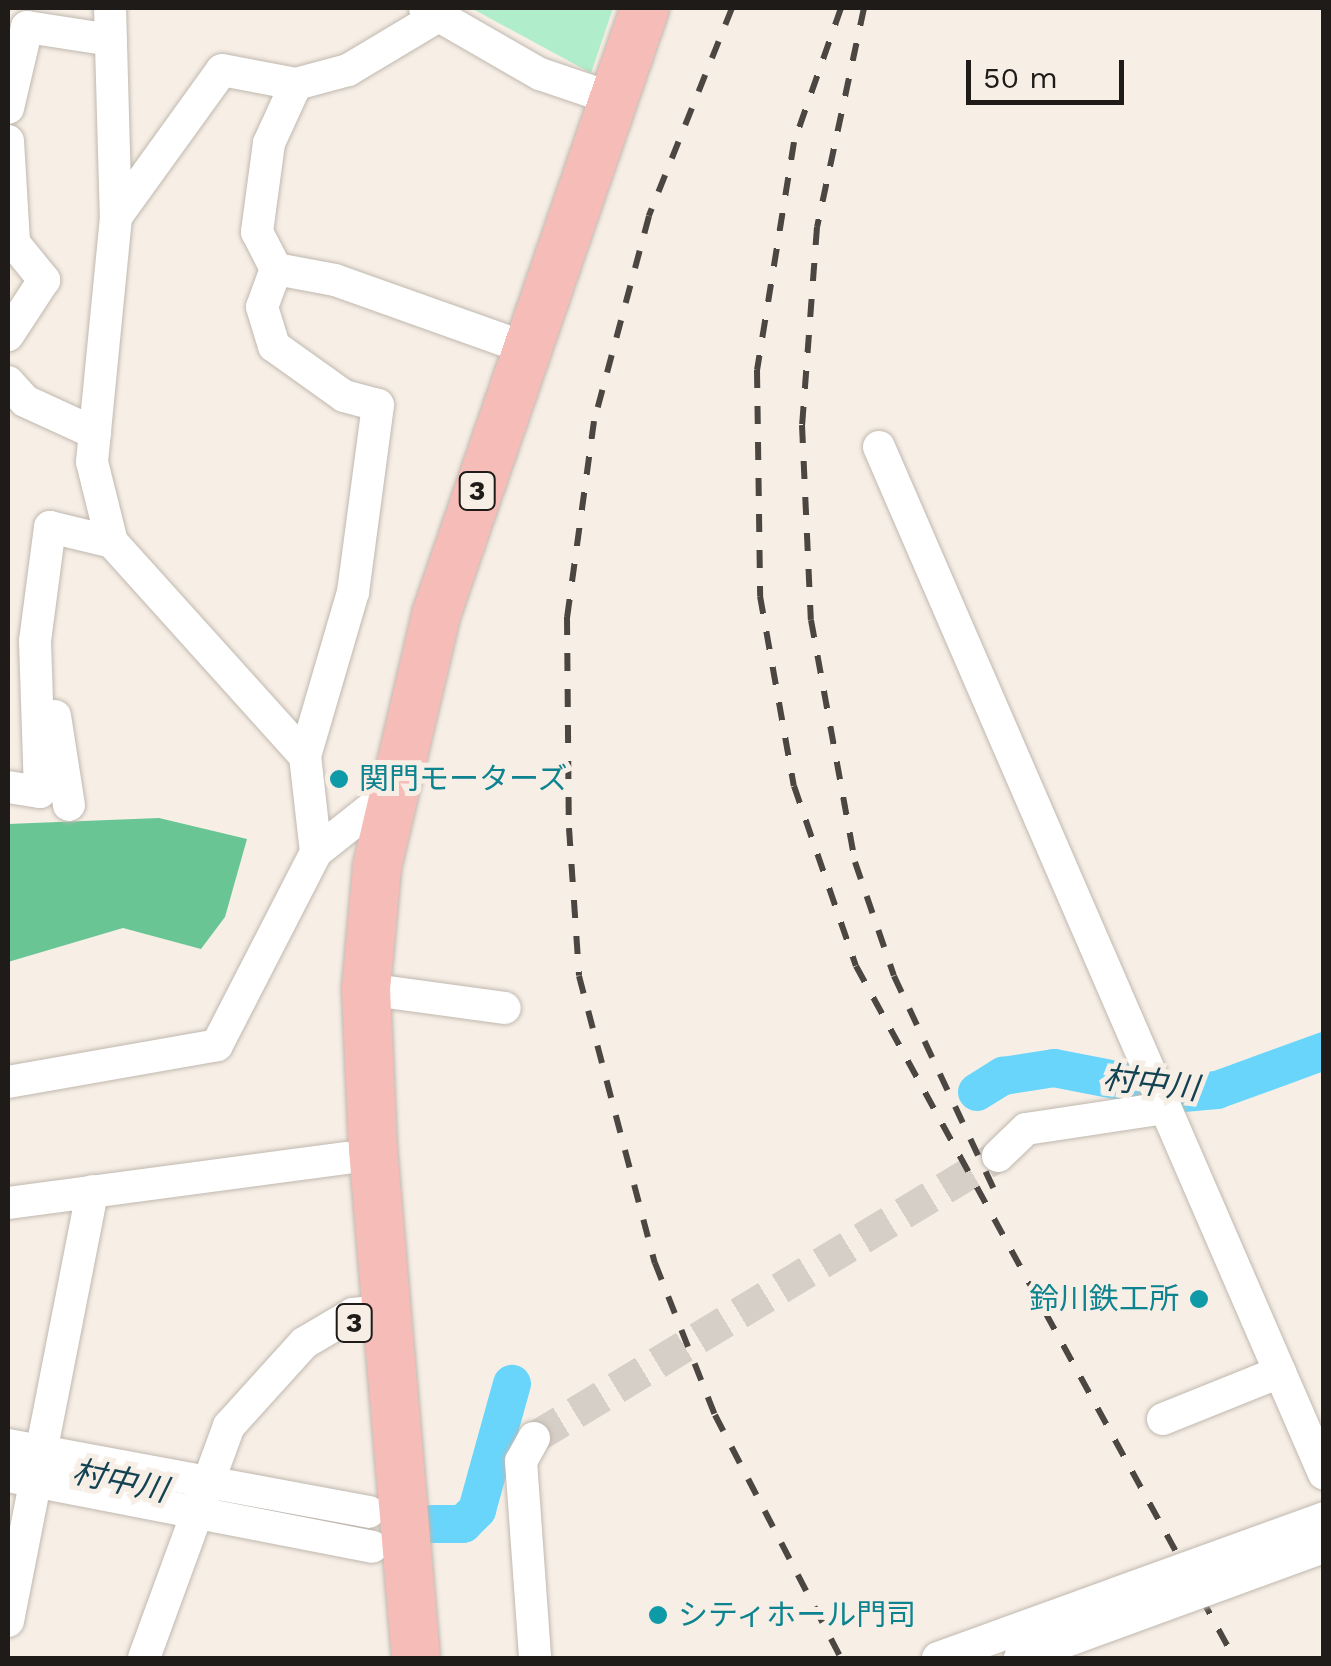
<!DOCTYPE html>
<html>
<head>
<meta charset="utf-8">
<style>
	body { margin:0 }
	#map { position:relative; width:1331px; height:1666px; overflow:hidden; background:#f7efe6; font-family:"Work Sans","Noto Sans JP",sans-serif }
	div>[style] { position:absolute }
	.green>* { inset:0; background:#b0edca }
	.forest>* { inset:0; background:#6ac595 }
	.water>* { inset:0; background:#69d5fb }
	.river>* { height:38px; margin:-19px; padding:0 19px; transform-origin:19px; border-radius:19px; background:#69d5fb }
	.minor-tunnel>* { height:32px; margin-top:-16px; transform-origin:0; background:repeating-linear-gradient(90deg,#d6cfc7 0 32px,transparent 0 48px) }
	.roads { filter:drop-shadow(0 0 2px #c0b8af) drop-shadow(0 0 2px #c0b8af) }
	.minor>* { height:32px; margin:-16px; padding:0 16px; transform-origin:16px; border-radius:16px; background:#fff }
	.highway>* { height:48px; margin:-24px; padding:0 24px; transform-origin:24px; border-radius:24px; background:#f6bdb8 }
	.rail>* { height:6px; margin-top:-3px; transform-origin:0; background:repeating-linear-gradient(90deg,#4b4642 0 18px,transparent 0 36px) }
	.bridges { filter:drop-shadow(0 0 2px #c0b8af) drop-shadow(0 0 2px #c0b8af) }
	.minor-bridge>* { height:32px; margin:-16px; padding:0 16px; transform-origin:16px; border-radius:16px; background:#fff }
	.dots>* { width:28px; height:28px; translate:-50% -50%; box-sizing:border-box; border:5px solid #f7efe6; border-radius:50% }
	span { translate:-50% -50%; white-space:nowrap; text-align:center; line-height:1.15; -webkit-text-stroke:10px #f7efe6; paint-order:stroke }
	.shield-label span { padding:2px 8px; background:#f7efe6; border:2px solid; border-radius:8px; -webkit-text-stroke-width:0 }
	.shield-label { font-size:28px; color:#1e1b18; font-weight:700 }
	.culture-label { font-size:30px; color:#0d838f }
	.left { translate:0 -50%; text-align:left }
	.right { translate:-100% -50%; text-align:right }
	.water-label { font-size:32px; color:#134353; font-style:italic }
	.frame { position:absolute; inset:0; border:10px solid #1e1b18; pointer-events:none }
	.scale { position:absolute; left:966px; top:60px; width:158px; height:45px; box-sizing:border-box; border:5px solid #1e1b18; border-top:0; padding-left:12px; font-size:30px; line-height:35px; white-space:nowrap; color:#1e1b18; -webkit-text-stroke:8px #f7efe6; paint-order:stroke }
</style>
</head>
<body>
<div id="map">
	<div class="green">
		<div style="clip-path:polygon(471px 8px,613px 8px,591px 73px)"></div>
	</div>
	<div class="forest">
		<div style="clip-path:polygon(159px 818px,247px 839px,225px 917px,201px 949px,123px 928px,8px 962px,8px 824px)"></div>
	</div>
	<div class="water">
		<div style="clip-path:polygon(1323px 1043px,1323px 1061px,1237px 1086px,1245px 1073px)"></div>
	</div>
	<div class="river">
		<div style="left:977px;top:1092px;width:31px;rotate:-32deg"></div>
		<div style="left:1003px;top:1076px;width:52px;rotate:-8.9deg"></div>
		<div style="left:1054px;top:1068px;width:131px;rotate:11deg"></div>
		<div style="left:1183px;top:1093px;width:34px;rotate:-5deg"></div>
		<div style="left:1217px;top:1090px;width:114px;rotate:-20deg"></div>
		<div style="left:432px;top:1524px;width:31px"></div>
		<div style="left:463px;top:1524px;width:20px;rotate:-45deg"></div>
		<div style="left:477px;top:1510px;width:131px;rotate:-74.5deg"></div>
	</div>
	<div class="minor-tunnel">
		<div style="left:534px;top:1438px;width:543px;rotate:-31.29deg"></div>
	</div>
	<div class="roads">
		<div class="minor">
			<div style="left:110px;top:8px;width:209px;rotate:88.4deg"></div>
			<div style="left:116px;top:217px;width:246px;rotate:95.6deg"></div>
			<div style="left:92px;top:462px;width:82px;rotate:76deg"></div>
			<div style="left:112px;top:542px;width:288px;rotate:48deg"></div>
			<div style="left:305px;top:756px;width:97px;rotate:83.5deg"></div>
			<div style="left:425px;top:8px;width:133px;rotate:29.9deg"></div>
			<div style="left:540px;top:74px;width:78px;rotate:18.7deg"></div>
			<div style="left:296px;top:84px;width:65px;rotate:114.6deg"></div>
			<div style="left:269px;top:143px;width:90px;rotate:97.7deg"></div>
			<div style="left:257px;top:232px;width:42px;rotate:62.8deg"></div>
			<div style="left:276px;top:269px;width:40px;rotate:110.2deg"></div>
			<div style="left:262px;top:307px;width:41px;rotate:72.9deg"></div>
			<div style="left:274px;top:346px;width:86px;rotate:35.5deg"></div>
			<div style="left:344px;top:396px;width:35px;rotate:15deg"></div>
			<div style="left:378px;top:405px;width:189px;rotate:97.6deg"></div>
			<div style="left:353px;top:592px;width:171px;rotate:106.3deg"></div>
			<div style="left:8px;top:108px;width:83px;rotate:-76.8deg"></div>
			<div style="left:27px;top:27px;width:85px;rotate:8.8deg"></div>
			<div style="left:8px;top:141px;width:102px;rotate:86.6deg"></div>
			<div style="left:14px;top:243px;width:48px;rotate:51deg"></div>
			<div style="left:44px;top:280px;width:66px;rotate:123.2deg"></div>
			<div style="left:116px;top:217px;width:181px;rotate:-54.2deg"></div>
			<div style="left:222px;top:70px;width:75px;rotate:10.7deg"></div>
			<div style="left:296px;top:84px;width:54px;rotate:-15.1deg"></div>
			<div style="left:348px;top:70px;width:101px;rotate:-30.9deg"></div>
			<div style="left:276px;top:269px;width:60px;rotate:10.6deg"></div>
			<div style="left:335px;top:280px;width:206px;rotate:19.6deg"></div>
			<div style="left:8px;top:382px;width:25px;rotate:48deg"></div>
			<div style="left:25px;top:401px;width:77px;rotate:24.6deg"></div>
			<div style="left:879px;top:447px;width:1119px;rotate:66.57deg"></div>
			<div style="left:55px;top:716px;width:90px;rotate:81.1deg"></div>
			<div style="left:8px;top:787px;width:32px;rotate:9deg"></div>
			<div style="left:40px;top:792px;width:151px;rotate:-91.9deg"></div>
			<div style="left:35px;top:641px;width:115px;rotate:-82.5deg"></div>
			<div style="left:50px;top:527px;width:64px;rotate:13.6deg"></div>
			<div style="left:366px;top:989px;width:140px;rotate:7.8deg"></div>
			<div style="left:8px;top:1082px;width:212px;rotate:-10deg"></div>
			<div style="left:217px;top:1045px;width:217px;rotate:-62.8deg"></div>
			<div style="left:316px;top:852px;width:92px;rotate:-38.4deg"></div>
			<div style="left:998px;top:1156px;width:39px;rotate:-44deg"></div>
			<div style="left:1026px;top:1129px;width:141px;rotate:-8.6deg"></div>
			<div style="left:8px;top:1203px;width:341px;rotate:-7.6deg"></div>
			<div style="left:1163px;top:1419px;width:126px;rotate:-21.9deg"></div>
			<div style="left:534px;top:1438px;width:26px;rotate:119deg"></div>
			<div style="left:521px;top:1461px;width:197px;rotate:85.9deg"></div>
			<div style="left:8px;top:1445px;width:367px;rotate:10.5deg"></div>
			<div style="left:8px;top:1476px;width:371px;rotate:11deg"></div>
			<div style="left:8px;top:1621px;width:438px;rotate:-78.9deg"></div>
			<div style="left:144px;top:1658px;width:247px;rotate:-69.9deg"></div>
			<div style="left:229px;top:1426px;width:112px;rotate:-47.9deg"></div>
			<div style="left:304px;top:1343px;width:57px;rotate:-30.6deg"></div>
			<div style="left:353px;top:1314px;width:29px;rotate:-6deg"></div>
		</div>
		<div class="highway">
			<div style="left:416px;top:1658px;width:511px;rotate:-94.83deg"></div>
			<div style="left:373px;top:1149px;width:160px;rotate:-92.5deg"></div>
			<div style="left:366px;top:989px;width:122px;rotate:-84.8deg"></div>
			<div style="left:377px;top:867px;width:262px;rotate:-76.8deg"></div>
			<div style="left:437px;top:612px;width:639px;rotate:-71deg"></div>
		</div>
	</div>
	<div class="rail">
		<div style="left:732px;top:8px;width:224px;rotate:111.8deg"></div>
		<div style="left:649px;top:216px;width:212px;rotate:105deg"></div>
		<div style="left:594px;top:421px;width:198px;rotate:97.8deg"></div>
		<div style="left:567px;top:617px;width:211px;rotate:89.5deg"></div>
		<div style="left:569px;top:828px;width:148px;rotate:86.1deg"></div>
		<div style="left:579px;top:976px;width:297px;rotate:75.2deg"></div>
		<div style="left:655px;top:1263px;width:163px;rotate:68.5deg"></div>
		<div style="left:715px;top:1415px;width:274px;rotate:62.6deg"></div>
		<div style="left:841px;top:8px;width:142px;rotate:109.3deg"></div>
		<div style="left:794px;top:142px;width:231px;rotate:99.2deg"></div>
		<div style="left:757px;top:370px;width:226px;rotate:89.2deg"></div>
		<div style="left:760px;top:596px;width:193px;rotate:79.9deg"></div>
		<div style="left:794px;top:786px;width:190px;rotate:71deg"></div>
		<div style="left:856px;top:966px;width:789px;rotate:61.35deg"></div>
		<div style="left:864px;top:8px;width:224px;rotate:102.1deg"></div>
		<div style="left:817px;top:227px;width:199px;rotate:94.3deg"></div>
		<div style="left:802px;top:425px;width:195px;rotate:87.4deg"></div>
		<div style="left:811px;top:620px;width:246px;rotate:79.7deg"></div>
		<div style="left:855px;top:862px;width:120px;rotate:71.1deg"></div>
		<div style="left:894px;top:976px;width:250px;rotate:64.9deg"></div>
	</div>
	<div class="bridges">
		<div class="minor-bridge">
			<div style="left:938px;top:1658px;width:411px;rotate:-19.9deg"></div>
			<div style="left:1020px;top:1658px;width:324px;rotate:-20.1deg"></div>
		</div>
	</div>
	<div class="dots">
		<div style="left:339px;top:779px;background:#0f9aa8"></div>
		<div style="left:1199px;top:1299px;background:#0f9aa8"></div>
		<div style="left:658px;top:1615px;background:#0f9aa8"></div>
	</div>
	<div class="shield-label">
		<span style="left:477px;top:491px">3</span>
		<span style="left:354px;top:1323px">3</span>
	</div>
	<div class="culture-label">
		<span class="left" style="left:359px;top:779px">関門モーターズ</span>
		<span class="right" style="left:1179px;top:1299px">鈴川鉄工所</span>
		<span class="left" style="left:678px;top:1615px">シティホール門司</span>
	</div>
	<div class="water-label">
		<span style="left:1151px;top:1083px;rotate:7deg">村中川</span>
		<span style="left:120px;top:1481px;rotate:12deg">村中川</span>
	</div>
	<div class="frame"></div>
	<div class="scale">50 m</div>
</div>
</body>
</html>
